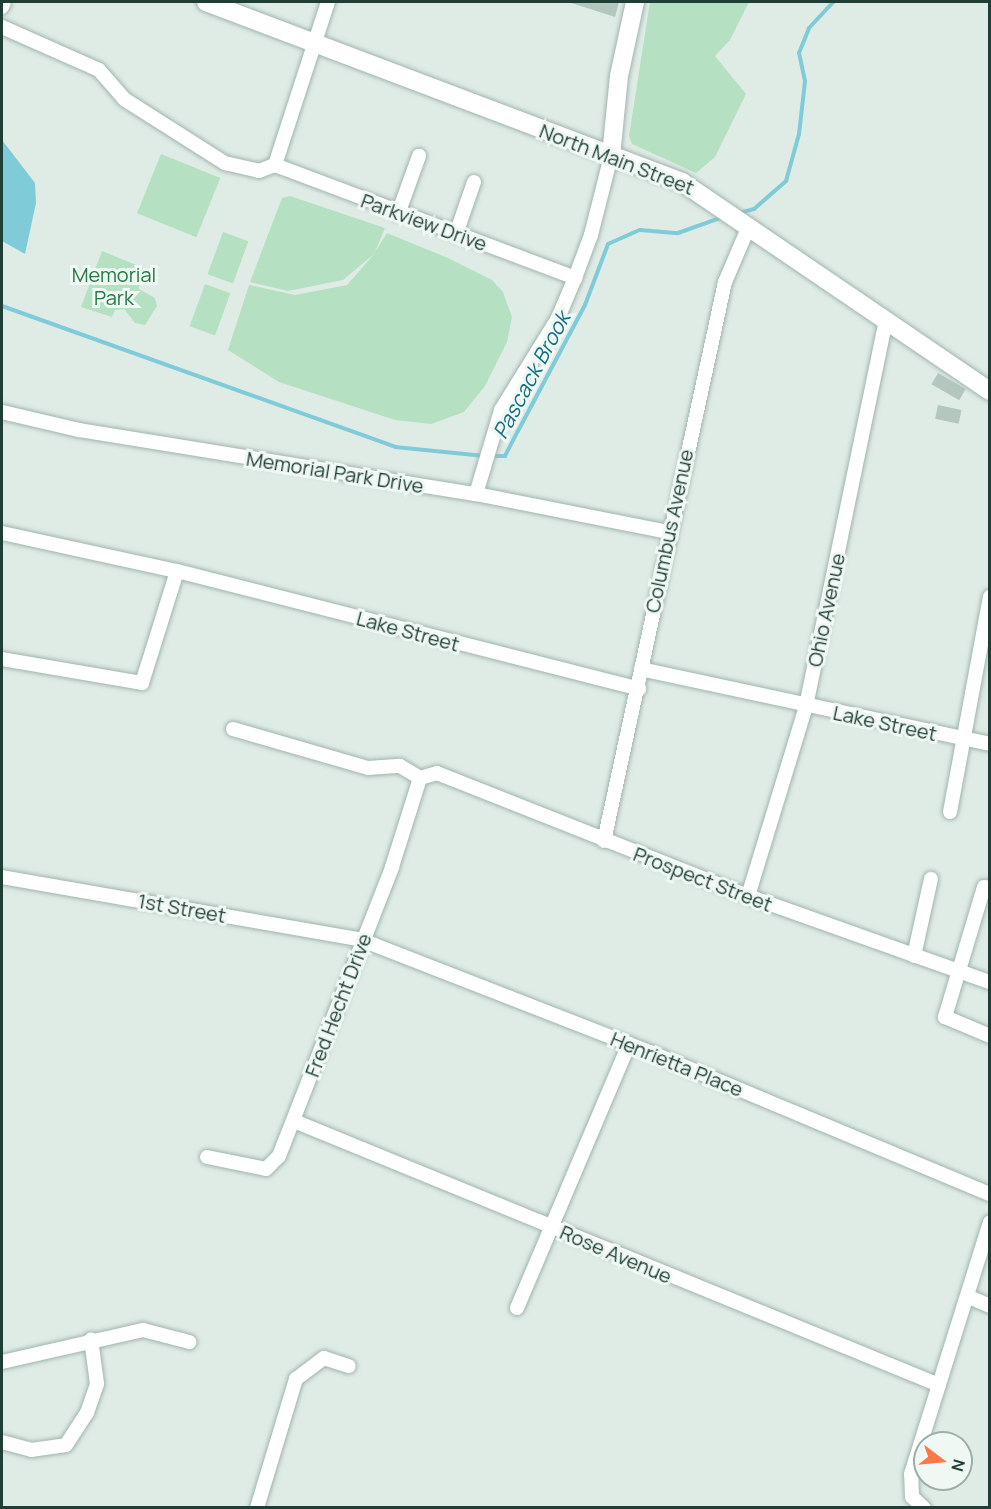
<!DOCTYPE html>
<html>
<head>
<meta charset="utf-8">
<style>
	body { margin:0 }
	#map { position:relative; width:991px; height:1509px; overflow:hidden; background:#dfece6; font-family:Manrope,sans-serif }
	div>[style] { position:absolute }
	.green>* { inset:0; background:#b5e0c1; transform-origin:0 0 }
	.water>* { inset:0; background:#80cbd8 }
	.stream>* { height:4px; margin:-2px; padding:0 2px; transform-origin:2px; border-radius:2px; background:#80cbd8 }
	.building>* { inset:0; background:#b4c7bf; transform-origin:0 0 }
	.roads { filter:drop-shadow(0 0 2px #a1b4ae) drop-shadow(0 0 2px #a1b4ae) }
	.minor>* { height:14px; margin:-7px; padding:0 7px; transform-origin:7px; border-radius:7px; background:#fff }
	.tertiary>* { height:18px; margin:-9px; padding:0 9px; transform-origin:9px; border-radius:9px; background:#fff }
	.secondary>* { height:18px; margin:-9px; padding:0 9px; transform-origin:9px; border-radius:9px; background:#fff }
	span { translate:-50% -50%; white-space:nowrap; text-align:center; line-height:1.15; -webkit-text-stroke:6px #f0f8f4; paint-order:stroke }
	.street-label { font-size:20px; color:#1e3e36 }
	.park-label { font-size:20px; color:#247a45 }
	.water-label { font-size:21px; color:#126f81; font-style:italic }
	.frame { position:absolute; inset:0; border:3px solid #1e3e36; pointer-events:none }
	.north { position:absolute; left:913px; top:1431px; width:60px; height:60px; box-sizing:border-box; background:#f0f8f4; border:2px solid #9caea8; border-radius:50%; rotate:106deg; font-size:16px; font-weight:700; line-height:24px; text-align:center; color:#1e3e36 }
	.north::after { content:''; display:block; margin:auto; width:21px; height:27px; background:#ff764a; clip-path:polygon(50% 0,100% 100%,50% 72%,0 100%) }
</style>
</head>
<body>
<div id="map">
	<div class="green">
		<div style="clip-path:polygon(650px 2px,749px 2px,730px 40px,715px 56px,746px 94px,715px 157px,696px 173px,632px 144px,629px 136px)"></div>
		<div style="left:161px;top:154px;width:64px;height:64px;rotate:22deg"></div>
		<div style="clip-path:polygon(290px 196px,385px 228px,375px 252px,387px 233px,448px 258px,492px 280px,503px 292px,512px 317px,507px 342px,485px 386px,464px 412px,431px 424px,395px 420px,279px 382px,228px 350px,249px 285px,295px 295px,347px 285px,374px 254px,343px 280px,288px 291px,250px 282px,282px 198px)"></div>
		<div style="left:223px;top:232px;width:27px;height:45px;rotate:20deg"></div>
		<div style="clip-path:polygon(102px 251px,146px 269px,149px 278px,139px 284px,139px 289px,155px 298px,157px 306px,145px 325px,135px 323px,124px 309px,115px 310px,112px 317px,81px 307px)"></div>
		<div style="left:205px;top:284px;width:27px;height:45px;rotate:20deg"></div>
	</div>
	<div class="water">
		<div style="clip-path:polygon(2px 140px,35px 183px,36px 203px,25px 254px,2px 241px)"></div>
	</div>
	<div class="stream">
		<div style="left:739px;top:213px;width:16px;rotate:-15deg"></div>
		<div style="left:754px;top:209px;width:43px;rotate:-41.2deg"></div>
		<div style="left:786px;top:181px;width:49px;rotate:-74.5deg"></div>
		<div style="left:799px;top:134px;width:53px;rotate:-83.5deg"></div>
		<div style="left:805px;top:81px;width:29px;rotate:-102deg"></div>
		<div style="left:799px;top:53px;width:27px;rotate:-68deg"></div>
		<div style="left:809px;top:28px;width:35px;rotate:-47deg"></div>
		<div style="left:2px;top:306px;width:418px;rotate:19.7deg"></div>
		<div style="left:395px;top:447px;width:90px;rotate:5.7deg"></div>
		<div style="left:492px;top:456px;width:13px"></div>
		<div style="left:505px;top:456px;width:28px;rotate:-63deg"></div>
		<div style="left:518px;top:431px;width:143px;rotate:-62deg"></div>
		<div style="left:585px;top:305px;width:65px;rotate:-69.3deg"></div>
		<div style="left:608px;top:244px;width:35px;rotate:-24deg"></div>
		<div style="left:640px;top:230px;width:38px;rotate:5deg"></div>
		<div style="left:678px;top:233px;width:48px;rotate:-19.6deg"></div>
	</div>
	<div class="building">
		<div style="clip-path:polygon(568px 2px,619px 2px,615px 17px)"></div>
		<div style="left:938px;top:373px;width:32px;height:13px;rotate:30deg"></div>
		<div style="left:938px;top:405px;width:24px;height:14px;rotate:12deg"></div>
	</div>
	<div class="roads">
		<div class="minor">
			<div style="left:2px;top:7px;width:5px;rotate:-68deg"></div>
			<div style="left:2px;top:27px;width:106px;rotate:23.9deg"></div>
			<div style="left:99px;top:70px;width:38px;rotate:49deg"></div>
			<div style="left:124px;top:99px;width:120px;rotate:32.4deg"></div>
			<div style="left:225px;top:163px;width:35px;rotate:13deg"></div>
			<div style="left:259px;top:171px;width:17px;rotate:-21deg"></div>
			<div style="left:275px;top:165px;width:321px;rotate:20.6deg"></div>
			<div style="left:275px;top:165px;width:171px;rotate:-72deg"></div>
			<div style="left:398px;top:214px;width:62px;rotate:-70.1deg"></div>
			<div style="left:456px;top:234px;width:55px;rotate:-70.9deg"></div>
			<div style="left:2px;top:412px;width:79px;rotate:13.2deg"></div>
			<div style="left:79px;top:430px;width:402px;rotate:9.2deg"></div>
			<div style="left:476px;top:494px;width:196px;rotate:11.2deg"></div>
			<div style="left:476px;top:494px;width:88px;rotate:-73.4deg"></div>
			<div style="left:501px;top:410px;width:108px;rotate:-58.2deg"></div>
			<div style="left:558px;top:318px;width:43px;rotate:-67deg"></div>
			<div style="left:575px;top:278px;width:46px;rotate:-69.6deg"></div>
			<div style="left:591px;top:235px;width:81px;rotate:-75.8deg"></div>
			<div style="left:2px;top:533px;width:179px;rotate:12.3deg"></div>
			<div style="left:177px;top:571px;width:477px;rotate:14.3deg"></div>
			<div style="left:2px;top:659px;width:142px;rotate:9.7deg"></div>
			<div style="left:142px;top:683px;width:117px;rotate:-72.6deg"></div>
			<div style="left:641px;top:669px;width:357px;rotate:12.1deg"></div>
			<div style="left:233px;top:729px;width:141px;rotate:16.1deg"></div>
			<div style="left:368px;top:768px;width:32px;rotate:-4deg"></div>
			<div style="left:400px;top:766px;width:23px;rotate:31deg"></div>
			<div style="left:420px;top:778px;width:18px;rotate:-16deg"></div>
			<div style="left:437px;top:773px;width:334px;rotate:21.6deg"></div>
			<div style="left:748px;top:896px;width:257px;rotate:19.6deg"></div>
			<div style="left:950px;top:812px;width:219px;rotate:-79.5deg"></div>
			<div style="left:604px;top:841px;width:572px;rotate:-77.79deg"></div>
			<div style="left:725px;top:282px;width:61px;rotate:-66.8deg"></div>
			<div style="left:2px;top:877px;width:365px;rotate:9.9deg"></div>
			<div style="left:362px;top:940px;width:309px;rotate:21.3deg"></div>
			<div style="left:650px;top:1052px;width:368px;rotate:22.7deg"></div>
			<div style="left:990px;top:888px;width:6px;rotate:-171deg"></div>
			<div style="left:984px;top:887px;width:136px;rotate:106.7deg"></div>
			<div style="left:945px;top:1017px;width:49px;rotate:22.9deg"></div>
			<div style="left:748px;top:896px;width:199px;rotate:-73deg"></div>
			<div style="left:806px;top:706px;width:394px;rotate:-78.3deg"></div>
			<div style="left:914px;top:956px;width:79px;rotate:-77.6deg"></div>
			<div style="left:294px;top:1121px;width:697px;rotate:22.26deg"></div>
			<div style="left:207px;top:1157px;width:60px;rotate:11.5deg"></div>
			<div style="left:266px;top:1169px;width:18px;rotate:-45deg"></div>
			<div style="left:279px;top:1156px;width:310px;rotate:-68.6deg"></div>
			<div style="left:392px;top:867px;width:93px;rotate:-72.5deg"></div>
			<div style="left:969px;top:1297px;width:23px;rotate:23deg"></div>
			<div style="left:517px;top:1308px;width:287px;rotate:-67deg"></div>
			<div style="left:2px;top:1362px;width:145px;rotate:-12.8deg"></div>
			<div style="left:143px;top:1330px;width:48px;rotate:14.6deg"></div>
			<div style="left:2px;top:1442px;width:30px;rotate:15deg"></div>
			<div style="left:31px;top:1450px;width:35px;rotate:-8deg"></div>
			<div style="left:66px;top:1445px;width:38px;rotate:-57deg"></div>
			<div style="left:87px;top:1413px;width:31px;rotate:-71deg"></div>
			<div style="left:97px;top:1384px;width:45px;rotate:-97.6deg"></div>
			<div style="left:257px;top:1508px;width:135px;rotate:-73.2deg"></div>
			<div style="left:296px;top:1379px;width:35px;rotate:-37deg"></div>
			<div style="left:324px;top:1358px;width:26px;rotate:18deg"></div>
			<div style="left:924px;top:1508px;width:16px;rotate:-137deg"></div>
			<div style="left:912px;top:1497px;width:23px;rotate:-92deg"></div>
			<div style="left:911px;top:1474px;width:264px;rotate:-72.6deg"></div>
		</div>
		<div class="tertiary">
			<div style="left:611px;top:156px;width:80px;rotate:-84.3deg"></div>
			<div style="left:619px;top:76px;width:76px;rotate:-77.8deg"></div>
		</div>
		<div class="secondary">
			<div style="left:206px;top:2px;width:509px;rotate:20.71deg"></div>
			<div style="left:682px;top:182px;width:372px;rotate:34.2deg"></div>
		</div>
	</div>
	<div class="street-label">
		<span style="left:617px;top:159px;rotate:21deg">North Main Street</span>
		<span style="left:424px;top:222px;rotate:20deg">Parkview Drive</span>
		<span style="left:335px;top:472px;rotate:9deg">Memorial Park Drive</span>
		<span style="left:669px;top:531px;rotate:-78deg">Columbus Avenue</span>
		<span style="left:826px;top:610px;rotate:-78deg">Ohio Avenue</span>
		<span style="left:408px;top:631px;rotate:15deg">Lake Street</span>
		<span style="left:885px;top:723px;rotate:12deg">Lake Street</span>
		<span style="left:703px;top:879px;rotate:21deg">Prospect Street</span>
		<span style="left:182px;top:908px;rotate:10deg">1st Street</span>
		<span style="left:338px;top:1005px;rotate:-69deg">Fred Hecht Drive</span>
		<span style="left:677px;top:1064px;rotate:22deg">Henrietta Place</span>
		<span style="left:616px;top:1254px;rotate:23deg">Rose Avenue</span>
	</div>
	<div class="park-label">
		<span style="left:114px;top:286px">Memorial<br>Park</span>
	</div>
	<div class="water-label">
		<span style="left:531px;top:375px;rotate:-62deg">Pascack Brook</span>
	</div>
	<div class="frame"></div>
	<div class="north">N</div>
</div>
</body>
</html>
